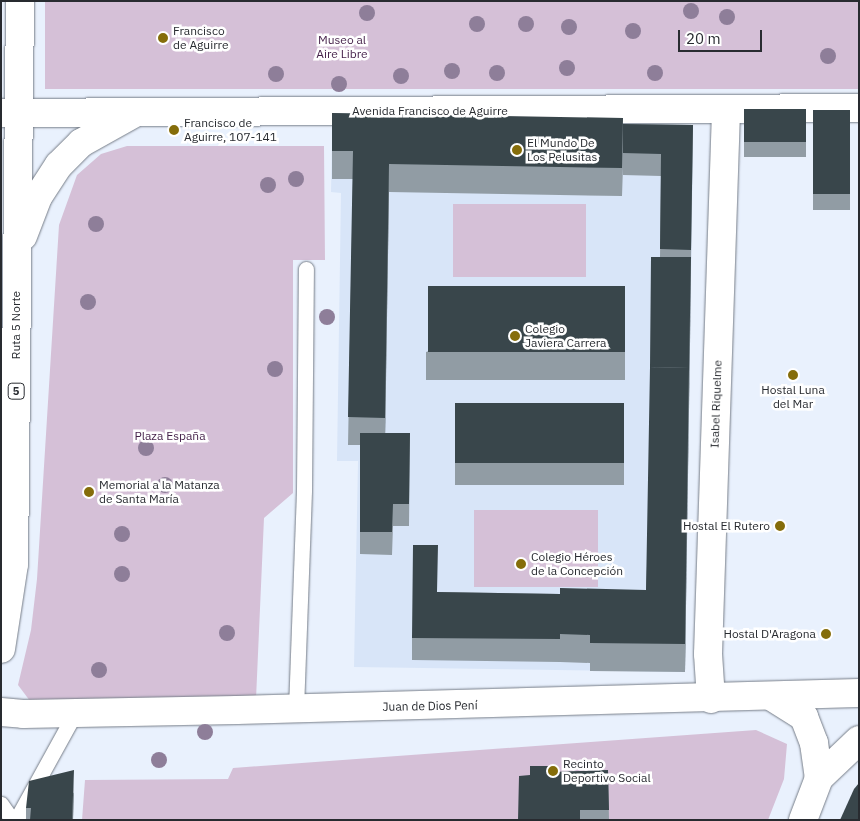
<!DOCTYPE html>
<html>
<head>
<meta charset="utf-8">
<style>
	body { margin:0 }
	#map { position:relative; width:860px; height:821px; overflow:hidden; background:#e9f1fd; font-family:"IBM Plex Sans",sans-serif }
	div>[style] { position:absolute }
	.built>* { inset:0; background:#d8e5f8 }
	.green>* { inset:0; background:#d5c0d7; transform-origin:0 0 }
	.roads { filter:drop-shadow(0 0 1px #767d88) drop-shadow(0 0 1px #767d88) }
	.lane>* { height:15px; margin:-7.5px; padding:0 7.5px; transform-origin:7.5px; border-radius:7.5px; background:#fff }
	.street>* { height:28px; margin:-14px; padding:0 14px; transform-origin:14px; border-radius:14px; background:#fff }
	.secondary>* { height:28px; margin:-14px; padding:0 14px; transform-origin:14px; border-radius:14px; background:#fff }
	.primary>* { height:28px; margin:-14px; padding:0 14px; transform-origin:14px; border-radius:14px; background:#fff }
	.highway>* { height:28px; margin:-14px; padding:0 14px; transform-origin:14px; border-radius:14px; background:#fff }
	.trees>* { width:16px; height:16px; margin:-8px; border-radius:50%; background:#8e7e99 }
	.wall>* { inset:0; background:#919ca4; transform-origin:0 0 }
	.shaded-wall>* { inset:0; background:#6e7980 }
	.building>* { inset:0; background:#39464b; transform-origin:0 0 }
	.dots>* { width:14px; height:14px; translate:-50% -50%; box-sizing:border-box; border:2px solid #fff; border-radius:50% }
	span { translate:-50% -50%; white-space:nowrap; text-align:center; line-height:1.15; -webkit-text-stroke:5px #fff; paint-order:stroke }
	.shield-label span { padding:1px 4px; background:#fff; border:1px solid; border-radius:4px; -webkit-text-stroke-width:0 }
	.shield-label { font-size:11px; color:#282b30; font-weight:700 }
	.poi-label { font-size:12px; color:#282b30 }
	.left { translate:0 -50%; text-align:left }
	.right { translate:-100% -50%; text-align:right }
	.park-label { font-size:12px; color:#431f48 }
	.street-label { font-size:12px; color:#282b30 }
	.frame { position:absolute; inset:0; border:2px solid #282b30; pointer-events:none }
	.scale { position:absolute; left:678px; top:30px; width:84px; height:22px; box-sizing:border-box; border:2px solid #282b30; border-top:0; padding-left:6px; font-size:15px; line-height:18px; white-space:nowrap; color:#282b30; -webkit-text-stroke:4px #fff; paint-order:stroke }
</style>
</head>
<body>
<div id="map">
	<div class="built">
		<div style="clip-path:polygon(332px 141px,693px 147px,685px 672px,354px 667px,358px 461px,337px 461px,341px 193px,331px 192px)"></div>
	</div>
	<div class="green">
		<div style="left:859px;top:1px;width:88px;height:814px;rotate:90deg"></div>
		<div style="clip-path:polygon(127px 146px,324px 146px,325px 260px,293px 260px,293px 493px,264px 518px,256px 699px,30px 701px,18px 685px,31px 630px,37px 579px,59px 225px,77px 175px,101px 154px)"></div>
		<div style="left:453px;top:204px;width:133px;height:73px"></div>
		<div style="left:598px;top:510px;width:77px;height:124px;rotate:90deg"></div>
		<div style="clip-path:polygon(756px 730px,787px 744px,784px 779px,768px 820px,82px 820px,85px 780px,228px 779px,233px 768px)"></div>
	</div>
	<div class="roads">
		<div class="lane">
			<div style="left:296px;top:709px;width:219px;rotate:-87.9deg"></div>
			<div style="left:304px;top:490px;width:221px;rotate:-89.5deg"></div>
			<div style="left:1px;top:804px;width:19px;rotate:55deg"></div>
			<div style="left:16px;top:820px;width:122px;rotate:-61.1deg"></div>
		</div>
		<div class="street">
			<div style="left:711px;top:699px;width:45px;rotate:-93.8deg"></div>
			<div style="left:708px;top:654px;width:544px;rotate:-88.1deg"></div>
		</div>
		<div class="secondary">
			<div style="left:772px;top:697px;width:38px;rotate:32deg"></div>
			<div style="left:804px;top:717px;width:28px;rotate:69deg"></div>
			<div style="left:814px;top:743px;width:35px;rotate:82deg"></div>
			<div style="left:1px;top:712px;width:22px;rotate:5deg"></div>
			<div style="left:23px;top:714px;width:214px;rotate:-1.1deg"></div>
			<div style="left:237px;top:710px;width:622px;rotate:-1.57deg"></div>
			<div style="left:803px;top:820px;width:45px;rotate:-69.1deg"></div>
			<div style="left:819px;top:778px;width:55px;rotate:-43.5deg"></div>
		</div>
		<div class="primary">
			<div style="left:1px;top:113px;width:858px;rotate:-0.33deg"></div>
		</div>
		<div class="highway">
			<div style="left:23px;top:236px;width:42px;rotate:-69deg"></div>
			<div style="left:38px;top:197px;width:38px;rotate:-57deg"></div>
			<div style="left:59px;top:165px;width:31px;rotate:-45deg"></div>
			<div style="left:81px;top:143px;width:60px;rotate:-29.1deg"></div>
			<div style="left:1px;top:649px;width:86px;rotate:-81.3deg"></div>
			<div style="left:14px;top:564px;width:563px;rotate:-89.39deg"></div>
		</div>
	</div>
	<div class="trees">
		<div style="left:691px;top:11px"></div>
		<div style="left:367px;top:13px"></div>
		<div style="left:727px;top:17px"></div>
		<div style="left:477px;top:24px"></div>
		<div style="left:526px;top:24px"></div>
		<div style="left:569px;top:27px"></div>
		<div style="left:633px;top:31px"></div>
		<div style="left:828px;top:56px"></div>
		<div style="left:567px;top:68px"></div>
		<div style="left:452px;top:71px"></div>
		<div style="left:497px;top:73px"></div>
		<div style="left:655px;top:73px"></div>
		<div style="left:276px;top:74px"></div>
		<div style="left:401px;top:76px"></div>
		<div style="left:339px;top:84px"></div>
		<div style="left:296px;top:179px"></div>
		<div style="left:268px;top:185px"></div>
		<div style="left:96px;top:224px"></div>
		<div style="left:88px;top:302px"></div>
		<div style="left:327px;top:317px"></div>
		<div style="left:275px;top:369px"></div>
		<div style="left:146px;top:448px"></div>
		<div style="left:165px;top:485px"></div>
		<div style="left:122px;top:534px"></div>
		<div style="left:122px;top:574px"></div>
		<div style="left:227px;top:633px"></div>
		<div style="left:99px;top:670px"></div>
		<div style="left:205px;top:732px"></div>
		<div style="left:159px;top:760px"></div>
	</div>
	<div class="wall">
		<div style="left:806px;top:109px;width:48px;height:62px;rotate:90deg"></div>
		<div style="left:850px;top:110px;width:100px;height:37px;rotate:90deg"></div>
		<div style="clip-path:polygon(332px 113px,623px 124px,693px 125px,685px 672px,590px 671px,590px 663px,560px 662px,412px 660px,412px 638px,437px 592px,560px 594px,646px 590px,660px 257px,661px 176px,623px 175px,623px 167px,622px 196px,389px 192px,385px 433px,410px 433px,409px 526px,393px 526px,392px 555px,360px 554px,360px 445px,348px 445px,353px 179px,332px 179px)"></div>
		<div style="clip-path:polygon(625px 287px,625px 380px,426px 380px,426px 352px)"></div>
		<div style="left:455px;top:403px;width:169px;height:82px"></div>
		<div style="clip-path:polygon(608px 770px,609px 820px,518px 820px,554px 772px)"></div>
		<div style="clip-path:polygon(74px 793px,73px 820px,26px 820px,26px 808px)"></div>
	</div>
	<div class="shaded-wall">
		<div style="clip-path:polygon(389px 164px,389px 192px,385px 446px,385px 418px)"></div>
		<div style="clip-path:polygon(691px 257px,691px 280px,685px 672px,685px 644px)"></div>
		<div style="clip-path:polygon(74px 770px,73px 820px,72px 820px)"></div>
	</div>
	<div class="building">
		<div style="left:806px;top:109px;width:33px;height:62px;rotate:90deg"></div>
		<div style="left:850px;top:110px;width:84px;height:37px;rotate:90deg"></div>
		<div style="clip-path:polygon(332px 113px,623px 118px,622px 168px,389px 164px,385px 418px,348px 417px,353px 151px,332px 151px)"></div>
		<div style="clip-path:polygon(623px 124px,693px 125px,691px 250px,660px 249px,661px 154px,623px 153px)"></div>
		<div style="clip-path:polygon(651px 257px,691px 257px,689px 373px,689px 368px,650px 367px)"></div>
		<div style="left:428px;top:286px;width:197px;height:66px"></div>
		<div style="clip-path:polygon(650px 367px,689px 368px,685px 644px,590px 643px,590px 635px,560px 634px,560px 588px,646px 590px)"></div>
		<div style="left:455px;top:403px;width:169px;height:60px"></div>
		<div style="clip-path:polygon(360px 433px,410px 433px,409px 504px,393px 504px,392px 532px,360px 532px)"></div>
		<div style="clip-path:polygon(413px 545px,438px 545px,437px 592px,560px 594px,560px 639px,412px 638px)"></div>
		<div style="clip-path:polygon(530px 766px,554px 766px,553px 772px,608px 770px,609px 810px,580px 810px,580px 820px,518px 820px,519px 776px,530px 775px)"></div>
		<div style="clip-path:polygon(74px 770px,72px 820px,30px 820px,31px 808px,26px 808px,29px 781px)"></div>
		<div style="clip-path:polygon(859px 783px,859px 820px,840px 820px,854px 789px)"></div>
	</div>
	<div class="dots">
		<div style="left:163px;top:38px;background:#856d0a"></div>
		<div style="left:174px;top:130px;background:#856d0a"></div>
		<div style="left:517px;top:150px;background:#856d0a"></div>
		<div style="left:515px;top:336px;background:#856d0a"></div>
		<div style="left:793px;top:375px;background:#856d0a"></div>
		<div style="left:89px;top:492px;background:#856d0a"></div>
		<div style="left:780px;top:526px;background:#856d0a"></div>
		<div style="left:521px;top:564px;background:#856d0a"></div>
		<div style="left:826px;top:634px;background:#856d0a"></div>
		<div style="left:553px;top:771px;background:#856d0a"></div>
	</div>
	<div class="shield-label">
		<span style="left:16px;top:391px">5</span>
	</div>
	<div class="poi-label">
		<span class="left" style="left:173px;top:38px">Francisco<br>de Aguirre</span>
		<span class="left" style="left:184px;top:130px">Francisco de<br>Aguirre, 107-141</span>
		<span class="left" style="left:527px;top:150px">El Mundo De<br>Los Pelusitas</span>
		<span class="left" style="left:525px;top:336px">Colegio<br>Javiera Carrera</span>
		<span style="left:793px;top:397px">Hostal Luna<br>del Mar</span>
		<span class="left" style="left:99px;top:492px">Memorial a la Matanza<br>de Santa María</span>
		<span class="right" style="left:770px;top:526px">Hostal El Rutero</span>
		<span class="left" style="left:531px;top:564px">Colegio Héroes<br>de la Concepción</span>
		<span class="right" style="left:816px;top:634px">Hostal D'Aragona</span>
		<span class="left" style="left:563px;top:771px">Recinto<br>Deportivo Social</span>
	</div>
	<div class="park-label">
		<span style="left:342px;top:47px">Museo al<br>Aire Libre</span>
		<span style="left:170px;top:436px">Plaza España</span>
	</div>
	<div class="street-label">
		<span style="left:430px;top:111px">Avenida Francisco de Aguirre</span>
		<span style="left:16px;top:325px;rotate:-90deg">Ruta 5 Norte</span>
		<span style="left:716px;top:404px;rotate:-88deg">Isabel Riquelme</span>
		<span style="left:430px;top:706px;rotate:-1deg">Juan de Dios Pení</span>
	</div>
	<div class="frame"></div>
	<div class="scale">20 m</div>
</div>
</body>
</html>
